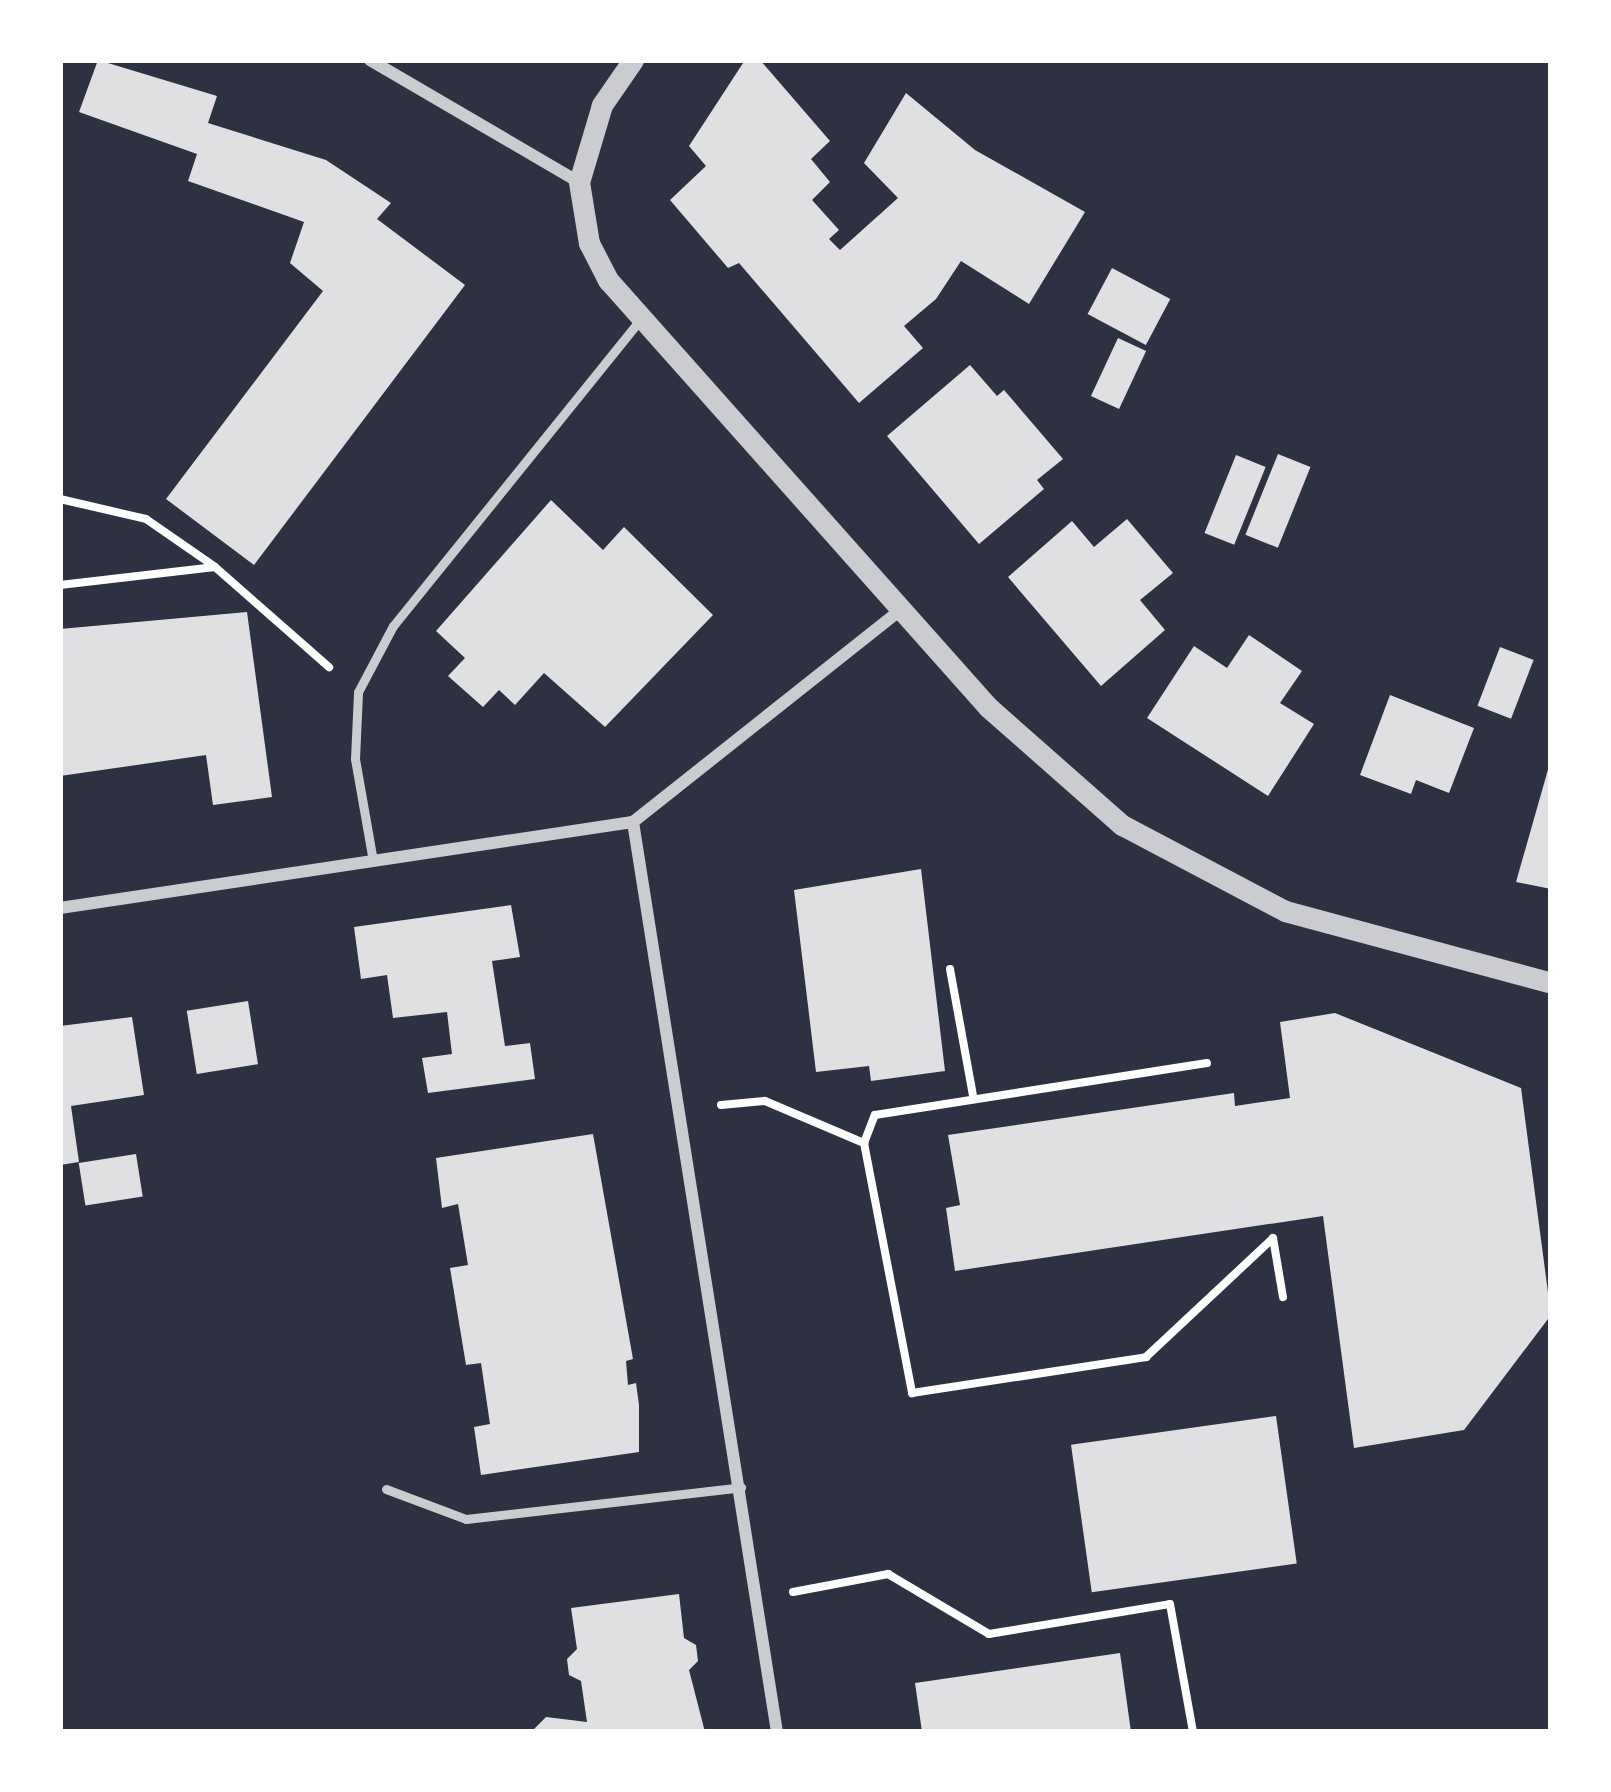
<!DOCTYPE html>
<html>
<head>
<meta charset="utf-8">
<style>
	body { margin:0 }
	#map { position:relative; width:1611px; height:1792px; overflow:hidden; background:#2d3142; font-family:"Asap Condensed",sans-serif }
	div>[style] { position:absolute }
	.building>* { inset:0; background:#e0e0e3; transform-origin:0 0 }
	.path>* { height:8px; margin:-4px; padding:0 4px; transform-origin:4px; border-radius:4px; background:#fff }
	.service>* { height:9px; margin:-4.5px; padding:0 4.5px; transform-origin:4.5px; border-radius:4.5px; background:#caccd0 }
	.minor>* { height:12px; margin:-6px; padding:0 6px; transform-origin:6px; border-radius:6px; background:#caccd0 }
	.tertiary>* { height:21px; margin:-10.5px; padding:0 10.5px; transform-origin:10.5px; border-radius:10.5px; background:#caccd0 }
	span { translate:-50% -50%; white-space:nowrap; text-align:center; line-height:1.15; -webkit-text-stroke:12px #fff; paint-order:stroke }
	.frame { position:absolute; inset:0; border:63px solid #fff; pointer-events:none }
</style>
</head>
<body>
<div id="map">
	<div class="building">
		<div style="clip-path:polygon(98px 60px,217px 96px,208px 123px,326px 160px,391px 203px,377px 219px,465px 285px,254px 565px,166px 499px,323px 291px,290px 263px,304px 222px,188px 181px,197px 154px,79px 112px)"></div>
		<div style="clip-path:polygon(745px 60px,760px 60px,830px 141px,811px 159px,830px 182px,812px 200px,839px 230px,829px 239px,840px 250px,898px 198px,864px 163px,906px 93px,975px 150px,1085px 212px,1029px 304px,961px 261px,936px 299px,904px 326px,923px 348px,859px 403px,739px 263px,728px 268px,670px 200px,706px 166px,689px 146px)"></div>
		<div style="left:1112px;top:268px;width:66px;height:52px;rotate:28deg"></div>
		<div style="left:1118px;top:338px;width:31px;height:64px;rotate:25deg"></div>
		<div style="clip-path:polygon(970px 365px,997px 396px,1004px 390px,1063px 459px,1037px 480px,1044px 489px,979px 544px,887px 436px)"></div>
		<div style="left:1278px;top:454px;width:35px;height:87px;rotate:22deg"></div>
		<div style="left:1236px;top:455px;width:32px;height:84px;rotate:22deg"></div>
		<div style="clip-path:polygon(551px 500px,603px 550px,624px 527px,713px 615px,605px 727px,544px 673px,515px 705px,499px 690px,483px 707px,448px 676px,465px 658px,436px 631px)"></div>
		<div style="clip-path:polygon(1127px 519px,1173px 573px,1140px 600px,1165px 630px,1101px 686px,1008px 577px,1072px 521px,1094px 547px)"></div>
		<div style="clip-path:polygon(247px 612px,272px 797px,213px 805px,206px 755px,60px 776px,60px 629px)"></div>
		<div style="clip-path:polygon(1249px 635px,1302px 671px,1280px 703px,1314px 724px,1268px 796px,1147px 718px,1194px 646px,1227px 668px)"></div>
		<div style="left:1500px;top:647px;width:36px;height:63px;rotate:21deg"></div>
		<div style="clip-path:polygon(1390px 695px,1474px 728px,1449px 793px,1416px 780px,1411px 794px,1360px 775px)"></div>
		<div style="clip-path:polygon(1551px 759px,1551px 889px,1516px 882px)"></div>
		<div style="clip-path:polygon(921px 869px,945px 1071px,871px 1081px,869px 1066px,816px 1072px,794px 890px)"></div>
		<div style="clip-path:polygon(511px 905px,520px 957px,492px 961px,505px 1046px,530px 1043px,535px 1079px,428px 1093px,422px 1058px,452px 1054px,447px 1012px,393px 1018px,387px 975px,361px 979px,354px 927px)"></div>
		<div style="left:248px;top:1001px;width:64px;height:62px;rotate:81deg"></div>
		<div style="clip-path:polygon(1335px 1013px,1521px 1088px,1551px 1315px,1464px 1430px,1354px 1448px,1323px 1216px,955px 1271px,946px 1208px,960px 1205px,948px 1135px,1234px 1093px,1235px 1106px,1290px 1098px,1280px 1022px)"></div>
		<div style="clip-path:polygon(132px 1017px,144px 1095px,71px 1106px,79px 1162px,60px 1165px,60px 1026px)"></div>
		<div style="clip-path:polygon(593px 1134px,633px 1359px,626px 1361px,628px 1385px,636px 1383px,639px 1405px,639px 1452px,481px 1475px,474px 1427px,490px 1424px,481px 1363px,466px 1365px,450px 1268px,468px 1265px,458px 1204px,442px 1208px,436px 1158px)"></div>
		<div style="left:136px;top:1154px;width:43px;height:58px;rotate:81deg"></div>
		<div style="left:1276px;top:1416px;width:149px;height:207px;rotate:82deg"></div>
		<div style="clip-path:polygon(679px 1594px,684px 1638px,696px 1645px,698px 1661px,689px 1670px,705px 1732px,531px 1732px,546px 1717px,587px 1722px,581px 1681px,569px 1675px,567px 1659px,577px 1649px,571px 1608px)"></div>
		<div style="clip-path:polygon(1120px 1653px,1131px 1732px,922px 1732px,915px 1683px)"></div>
	</div>
	<div class="path">
		<div style="left:60px;top:499px;width:88px;rotate:13.1deg"></div>
		<div style="left:146px;top:519px;width:83px;rotate:34.7deg"></div>
		<div style="left:60px;top:585px;width:156px;rotate:-6.6deg"></div>
		<div style="left:215px;top:567px;width:152px;rotate:41.3deg"></div>
		<div style="left:950px;top:969px;width:129px;rotate:79.7deg"></div>
		<div style="left:721px;top:1105px;width:44px;rotate:-5.2deg"></div>
		<div style="left:765px;top:1101px;width:108px;rotate:23deg"></div>
		<div style="left:864px;top:1143px;width:255px;rotate:79.1deg"></div>
		<div style="left:912px;top:1393px;width:237px;rotate:-8.7deg"></div>
		<div style="left:1146px;top:1357px;width:174px;rotate:-43.1deg"></div>
		<div style="left:1273px;top:1238px;width:60px;rotate:80.4deg"></div>
		<div style="left:864px;top:1143px;width:30px;rotate:-69deg"></div>
		<div style="left:875px;top:1115px;width:336px;rotate:-8.9deg"></div>
		<div style="left:793px;top:1592px;width:97px;rotate:-10.7deg"></div>
		<div style="left:888px;top:1574px;width:117px;rotate:30.7deg"></div>
		<div style="left:989px;top:1634px;width:183px;rotate:-9.4deg"></div>
		<div style="left:1170px;top:1604px;width:130px;rotate:79.8deg"></div>
	</div>
	<div class="service">
		<div style="left:373px;top:861px;width:104px;rotate:-100deg"></div>
		<div style="left:355px;top:759px;width:67px;rotate:-87.4deg"></div>
		<div style="left:358px;top:692px;width:75px;rotate:-62.1deg"></div>
		<div style="left:393px;top:626px;width:393px;rotate:-51.1deg"></div>
		<div style="left:386px;top:1489px;width:85px;rotate:20.6deg"></div>
		<div style="left:466px;top:1519px;width:277px;rotate:-6.6deg"></div>
	</div>
	<div class="minor">
		<div style="left:370px;top:60px;width:242px;rotate:30.3deg"></div>
		<div style="left:633px;top:822px;width:921px;rotate:81.01deg"></div>
		<div style="left:60px;top:908px;width:579px;rotate:-8.54deg"></div>
		<div style="left:633px;top:822px;width:338px;rotate:-38.4deg"></div>
	</div>
	<div class="tertiary">
		<div style="left:633px;top:60px;width:55px;rotate:124.6deg"></div>
		<div style="left:602px;top:105px;width:80px;rotate:106.6deg"></div>
		<div style="left:579px;top:182px;width:62px;rotate:80.7deg"></div>
		<div style="left:589px;top:243px;width:42px;rotate:62.8deg"></div>
		<div style="left:608px;top:280px;width:572px;rotate:48.33deg"></div>
		<div style="left:988px;top:707px;width:179px;rotate:41.4deg"></div>
		<div style="left:1122px;top:825px;width:184px;rotate:27.8deg"></div>
		<div style="left:1285px;top:911px;width:276px;rotate:15.1deg"></div>
	</div>
	<div class="frame"></div>
</div>
</body>
</html>
